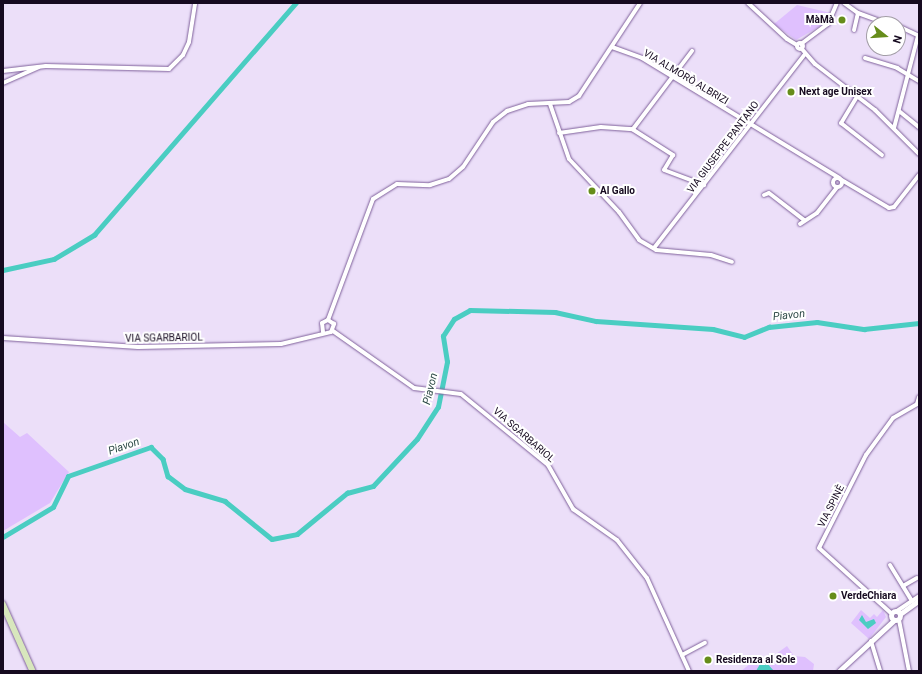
<!DOCTYPE html>
<html>
<head>
<meta charset="utf-8">
<style>
	body { margin:0 }
	#map { position:relative; width:922px; height:674px; overflow:hidden; background:#ecdff9; font-family:Roboto,sans-serif }
	div>[style] { position:absolute }
	.green>* { inset:0; background:#dfc0fe }
	.water>* { inset:0; background:#4acdc2 }
	.canal>* { height:4.5px; margin:-2.25px; padding:0 2.25px; transform-origin:2.25px; border-radius:2.25px; background:#4acdc2 }
	.roads { filter:drop-shadow(0 0 1px #7f609b) drop-shadow(0 0 1px #7f609b) }
	.minor>* { height:4px; margin:-2px; padding:0 2px; transform-origin:2px; border-radius:2px; background:#fff }
	.minor>.ring { margin:-2px; padding:0; box-sizing:content-box; background:none; border:4px solid #fff; border-radius:50% }
	.tertiary>* { height:5px; margin:-2.5px; padding:0 2.5px; transform-origin:2.5px; border-radius:2.5px; background:#fff }
	.tertiary>.ring { margin:-2.5px; padding:0; box-sizing:content-box; background:none; border:5px solid #fff; border-radius:50% }
	.secondary>* { height:5.5px; margin:-2.75px; padding:0 2.75px; transform-origin:2.75px; border-radius:2.75px; background:#d8e7bd }
	.dots>* { width:11px; height:11px; translate:-50% -50%; box-sizing:border-box; border:2px solid #fff; border-radius:50% }
	span { translate:-50% -50%; white-space:nowrap; text-align:center; line-height:1.15; -webkit-text-stroke:4px #fff; paint-order:stroke }
	.poi-label { font-size:10px; color:#160a20; font-weight:700 }
	.right { translate:-100% -50%; text-align:right }
	.left { translate:0 -50%; text-align:left }
	.street-label { font-size:10px; color:#160a20 }
	.water-label { font-size:11px; color:#2e4a47; font-style:italic }
	.frame { position:absolute; inset:0; border:4px solid #160a20; pointer-events:none }
	.north { position:absolute; left:866px; top:16px; width:40px; height:40px; box-sizing:border-box; background:#fff; border:1px solid #a29da6; border-radius:50%; rotate:107deg; font-size:11px; font-weight:700; line-height:16px; text-align:center; color:#160a20 }
	.north::after { content:''; display:block; margin:auto; width:14px; height:18px; background:#668d1b; clip-path:polygon(50% 0,100% 100%,50% 72%,0 100%) }
</style>
</head>
<body>
<div id="map">
	<div class="green">
		<div style="clip-path:polygon(797px 5px,831px 13px,822px 25px,796px 40px,774px 24px)"></div>
		<div style="clip-path:polygon(3px 422px,20px 437px,27px 433px,69px 472px,50px 503px,3px 531px)"></div>
		<div style="clip-path:polygon(861px 610px,870px 618px,874px 614px,877px 617px,883px 610px,886px 617px,869px 639px,851px 623px)"></div>
		<div style="clip-path:polygon(787px 646px,794px 656px,805px 657px,814px 664px,813px 671px,741px 671px,756px 659px,776px 654px)"></div>
	</div>
	<div class="water">
		<div style="clip-path:polygon(862px 615px,866px 622px,874px 619px,876px 623px,868px 629px,859px 620px)"></div>
		<div style="clip-path:polygon(766px 662px,774px 671px,756px 671px,760px 664px)"></div>
	</div>
	<div class="canal">
		<div style="left:3px;top:270px;width:52px;rotate:-12.2deg"></div>
		<div style="left:54px;top:259px;width:47px;rotate:-31deg"></div>
		<div style="left:94px;top:235px;width:308px;rotate:-49deg"></div>
		<div style="left:3px;top:537px;width:58px;rotate:-31deg"></div>
		<div style="left:53px;top:507px;width:34px;rotate:-64deg"></div>
		<div style="left:68px;top:476px;width:88px;rotate:-19.3deg"></div>
		<div style="left:151px;top:447px;width:17px;rotate:45deg"></div>
		<div style="left:163px;top:459px;width:18px;rotate:74deg"></div>
		<div style="left:168px;top:476px;width:21px;rotate:37deg"></div>
		<div style="left:185px;top:489px;width:42px;rotate:16.7deg"></div>
		<div style="left:225px;top:501px;width:60px;rotate:39deg"></div>
		<div style="left:272px;top:539px;width:25px;rotate:-11deg"></div>
		<div style="left:297px;top:534px;width:65px;rotate:-39.4deg"></div>
		<div style="left:347px;top:493px;width:27px;rotate:-15deg"></div>
		<div style="left:373px;top:486px;width:64px;rotate:-46.9deg"></div>
		<div style="left:417px;top:439px;width:38px;rotate:-57deg"></div>
		<div style="left:438px;top:407px;width:46px;rotate:-78.7deg"></div>
		<div style="left:447px;top:362px;width:26px;rotate:-99deg"></div>
		<div style="left:443px;top:336px;width:20px;rotate:-57deg"></div>
		<div style="left:454px;top:319px;width:18px;rotate:-29deg"></div>
		<div style="left:470px;top:310px;width:85px;rotate:1.3deg"></div>
		<div style="left:555px;top:312px;width:42px;rotate:12.4deg"></div>
		<div style="left:596px;top:321px;width:117px;rotate:3.9deg"></div>
		<div style="left:713px;top:329px;width:32px;rotate:14deg"></div>
		<div style="left:744px;top:337px;width:27px;rotate:-22deg"></div>
		<div style="left:769px;top:327px;width:48px;rotate:-5.9deg"></div>
		<div style="left:817px;top:322px;width:48px;rotate:8.5deg"></div>
		<div style="left:864px;top:329px;width:55px;rotate:-6.2deg"></div>
	</div>
	<div class="roads">
		<div class="minor">
			<div style="left:748px;top:3px;width:53px;rotate:42.7deg"></div>
			<div style="left:787px;top:39px;width:12px;rotate:31deg"></div>
			<div style="left:844px;top:3px;width:17px;rotate:36deg"></div>
			<div style="left:858px;top:13px;width:33px;rotate:20deg"></div>
			<div style="left:898px;top:26px;width:23px;rotate:25deg"></div>
			<div style="left:854px;top:30px;width:17px;rotate:-77deg"></div>
			<div class="ring" style="left:797px;top:43px;width:2px;height:2px"></div>
			<div style="left:801px;top:44px;width:34px;rotate:-37deg"></div>
			<div style="left:828px;top:24px;width:23px;rotate:-67deg"></div>
			<div style="left:612px;top:47px;width:32px;rotate:20deg"></div>
			<div style="left:642px;top:58px;width:231px;rotate:31.3deg"></div>
			<div style="left:801px;top:48px;width:21px;rotate:49deg"></div>
			<div style="left:815px;top:64px;width:76px;rotate:37.5deg"></div>
			<div style="left:875px;top:110px;width:62px;rotate:45deg"></div>
			<div style="left:865px;top:58px;width:34px;rotate:17deg"></div>
			<div style="left:897px;top:68px;width:26px;rotate:31deg"></div>
			<div style="left:3px;top:71px;width:43px;rotate:-6.6deg"></div>
			<div style="left:46px;top:66px;width:123px;rotate:1.4deg"></div>
			<div style="left:169px;top:69px;width:20px;rotate:-45deg"></div>
			<div style="left:183px;top:55px;width:14px;rotate:-65deg"></div>
			<div style="left:189px;top:42px;width:39px;rotate:-81deg"></div>
			<div style="left:3px;top:83px;width:39px;rotate:-24deg"></div>
			<div style="left:858px;top:95px;width:33px;rotate:121deg"></div>
			<div style="left:841px;top:123px;width:52px;rotate:38deg"></div>
			<div style="left:550px;top:104px;width:58px;rotate:70.9deg"></div>
			<div style="left:569px;top:159px;width:73px;rotate:46.7deg"></div>
			<div style="left:619px;top:212px;width:34px;rotate:54deg"></div>
			<div style="left:639px;top:240px;width:20px;rotate:30deg"></div>
			<div style="left:656px;top:250px;width:55px;rotate:5.2deg"></div>
			<div style="left:711px;top:255px;width:22px;rotate:18deg"></div>
			<div style="left:899px;top:111px;width:26px;rotate:39deg"></div>
			<div style="left:894px;top:128px;width:95px;rotate:-75.4deg"></div>
			<div style="left:632px;top:129px;width:49px;rotate:32.4deg"></div>
			<div style="left:673px;top:155px;width:17px;rotate:121deg"></div>
			<div style="left:664px;top:170px;width:43px;rotate:20.6deg"></div>
			<div style="left:559px;top:133px;width:42px;rotate:-8.1deg"></div>
			<div style="left:601px;top:127px;width:32px;rotate:4deg"></div>
			<div style="left:633px;top:129px;width:98px;rotate:-52.9deg"></div>
			<div class="ring" style="left:832.5px;top:177.5px;width:5px;height:5px"></div>
			<div style="left:840px;top:179px;width:57px;rotate:30.6deg"></div>
			<div style="left:889px;top:208px;width:5px;rotate:-11deg"></div>
			<div style="left:894px;top:207px;width:41px;rotate:-52deg"></div>
			<div style="left:764px;top:195px;width:5px;rotate:-22deg"></div>
			<div style="left:769px;top:193px;width:44px;rotate:37.6deg"></div>
			<div style="left:800px;top:224px;width:20px;rotate:-33deg"></div>
			<div style="left:817px;top:213px;width:33px;rotate:-52deg"></div>
			<div style="left:654px;top:248px;width:246px;rotate:-52.1deg"></div>
			<div style="left:328px;top:320px;width:129px;rotate:-69.6deg"></div>
			<div style="left:373px;top:199px;width:28px;rotate:-32deg"></div>
			<div style="left:397px;top:184px;width:33px;rotate:2deg"></div>
			<div style="left:430px;top:185px;width:20px;rotate:-18deg"></div>
			<div style="left:449px;top:179px;width:18px;rotate:-41deg"></div>
			<div style="left:463px;top:167px;width:54px;rotate:-56.3deg"></div>
			<div style="left:493px;top:122px;width:18px;rotate:-38deg"></div>
			<div style="left:507px;top:111px;width:22px;rotate:-18deg"></div>
			<div style="left:528px;top:104px;width:41px;rotate:-2.8deg"></div>
			<div style="left:569px;top:102px;width:12px;rotate:-31deg"></div>
			<div style="left:579px;top:96px;width:111px;rotate:-56.7deg"></div>
			<div style="left:333px;top:331px;width:99px;rotate:35.1deg"></div>
			<div style="left:414px;top:388px;width:47px;rotate:7.3deg"></div>
			<div style="left:461px;top:394px;width:112px;rotate:39.2deg"></div>
			<div style="left:548px;top:465px;width:51px;rotate:60.4deg"></div>
			<div style="left:573px;top:509px;width:54px;rotate:35.2deg"></div>
			<div style="left:617px;top:540px;width:48px;rotate:51.7deg"></div>
			<div style="left:647px;top:578px;width:102px;rotate:65.7deg"></div>
			<div style="left:323px;top:332px;width:9px;rotate:-96deg"></div>
			<div style="left:322px;top:323px;width:7px;rotate:-27deg"></div>
			<div style="left:3px;top:338px;width:135px;rotate:3.8deg"></div>
			<div style="left:138px;top:347px;width:143px;rotate:-1.2deg"></div>
			<div style="left:281px;top:344px;width:51px;rotate:-13.5deg"></div>
			<div style="left:331px;top:332px;width:9px;rotate:-69deg"></div>
			<div style="left:334px;top:324px;width:7px;rotate:-146deg"></div>
			<div style="left:890px;top:565px;width:42px;rotate:58.6deg"></div>
			<div style="left:903px;top:586px;width:16px;rotate:-30deg"></div>
			<div style="left:897px;top:611px;width:27px;rotate:-34deg"></div>
			<div style="left:892px;top:614px;width:98px;rotate:-137.9deg"></div>
			<div style="left:819px;top:548px;width:104px;rotate:-63.2deg"></div>
			<div style="left:866px;top:455px;width:46px;rotate:-53.9deg"></div>
			<div style="left:893px;top:418px;width:28px;rotate:-30deg"></div>
			<div style="left:917px;top:404px;width:7px;rotate:-74deg"></div>
			<div style="left:899px;top:620px;width:52px;rotate:78.9deg"></div>
			<div style="left:871px;top:641px;width:31px;rotate:73deg"></div>
			<div style="left:682px;top:655px;width:26px;rotate:-28deg"></div>
		</div>
		<div class="tertiary">
			<div class="ring" style="left:891.5px;top:611.5px;width:4px;height:4px"></div>
			<div style="left:900px;top:614px;width:24px;rotate:-36deg"></div>
			<div style="left:839px;top:671px;width:75px;rotate:-42.8deg"></div>
		</div>
		<div class="secondary">
			<div style="left:3px;top:604px;width:73px;rotate:65.9deg"></div>
		</div>
	</div>
	<div class="dots">
		<div style="left:842px;top:20px;background:#668d1b"></div>
		<div style="left:791px;top:92px;background:#668d1b"></div>
		<div style="left:592px;top:191px;background:#668d1b"></div>
		<div style="left:833px;top:596px;background:#668d1b"></div>
		<div style="left:708px;top:660px;background:#668d1b"></div>
	</div>
	<div class="poi-label">
		<span class="right" style="left:834px;top:20px">MàMà</span>
		<span class="left" style="left:799px;top:92px">Next age Unisex</span>
		<span class="left" style="left:600px;top:191px">Al Gallo</span>
		<span class="left" style="left:841px;top:596px">VerdeChiara</span>
		<span class="left" style="left:716px;top:660px">Residenza al Sole</span>
	</div>
	<div class="street-label">
		<span style="left:686px;top:77px;rotate:31deg">VIA ALMORÒ ALBRIZI</span>
		<span style="left:723px;top:147px;rotate:-53deg">VIA GIUSEPPE PANTANO</span>
		<span style="left:164px;top:338px;rotate:-1deg">VIA SGARBARIOL</span>
		<span style="left:524px;top:435px;rotate:41deg">VIA SGARBARIOL</span>
		<span style="left:831px;top:506px;rotate:-63deg">VIA SPINÈ</span>
	</div>
	<div class="water-label">
		<span style="left:789px;top:316px;rotate:-6deg">Piavon</span>
		<span style="left:431px;top:389px;rotate:-76deg">Piavon</span>
		<span style="left:124px;top:447px;rotate:-19deg">Piavon</span>
	</div>
	<div class="frame"></div>
	<div class="north">N</div>
</div>
</body>
</html>
